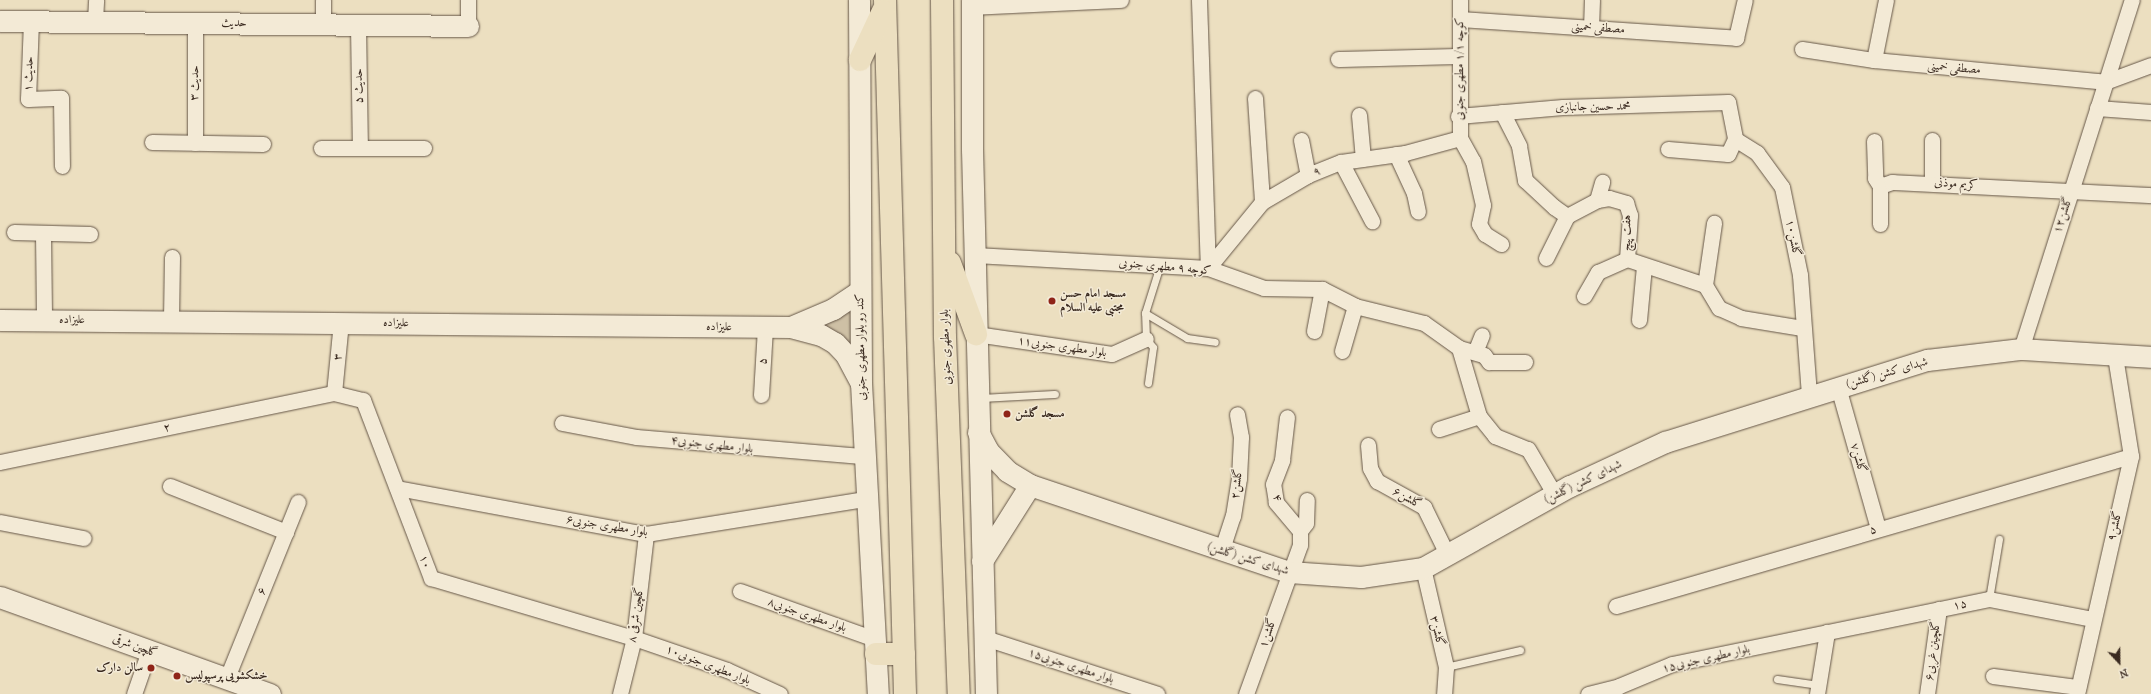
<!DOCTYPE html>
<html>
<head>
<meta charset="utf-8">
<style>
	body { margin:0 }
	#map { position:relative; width:2151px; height:694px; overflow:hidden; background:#ecdfc0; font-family:"IM FELL French Canon",Amiri,serif }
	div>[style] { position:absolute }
	.green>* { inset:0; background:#cec0a5 }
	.roads { filter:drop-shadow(0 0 1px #665748) drop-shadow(0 0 1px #665748) }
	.lane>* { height:7px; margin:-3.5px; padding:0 3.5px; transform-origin:3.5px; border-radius:3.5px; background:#f3ead6 }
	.street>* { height:15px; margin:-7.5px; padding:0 7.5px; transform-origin:7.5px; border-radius:7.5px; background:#f3ead6 }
	.secondary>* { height:21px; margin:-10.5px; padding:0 10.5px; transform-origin:10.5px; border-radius:10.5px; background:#f3ead6 }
	.primary>* { height:22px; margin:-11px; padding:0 11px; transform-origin:11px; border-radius:11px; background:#ecdfc0 }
	.dots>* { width:11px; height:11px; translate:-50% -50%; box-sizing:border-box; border:2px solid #f3ead6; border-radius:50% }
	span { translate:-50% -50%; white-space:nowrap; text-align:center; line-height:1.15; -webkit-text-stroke:3px #f3ead6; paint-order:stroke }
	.street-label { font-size:12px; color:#3a2a20 }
	.poi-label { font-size:12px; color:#3a2a20; font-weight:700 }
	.left { translate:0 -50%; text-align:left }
	.right { translate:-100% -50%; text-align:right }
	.north { position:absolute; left:2099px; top:642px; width:40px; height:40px; -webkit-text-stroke:3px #f3ead6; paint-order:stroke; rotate:158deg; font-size:11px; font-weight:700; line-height:16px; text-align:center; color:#3a2a20 }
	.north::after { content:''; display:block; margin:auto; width:14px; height:18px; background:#3a2a20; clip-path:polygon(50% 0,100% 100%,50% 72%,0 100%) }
</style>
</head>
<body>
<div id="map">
	<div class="green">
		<div style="clip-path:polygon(856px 302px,854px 351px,818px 325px)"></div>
	</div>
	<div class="roads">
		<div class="lane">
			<div style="left:1145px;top:313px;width:49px;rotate:30.8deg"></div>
			<div style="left:1187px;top:338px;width:28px;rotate:8deg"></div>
			<div style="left:1148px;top:383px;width:36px;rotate:-82deg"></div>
			<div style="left:1153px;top:347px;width:11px;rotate:-131deg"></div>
			<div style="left:1146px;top:339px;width:26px;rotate:-92deg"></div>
			<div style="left:1145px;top:313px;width:50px;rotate:-72.6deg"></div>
			<div style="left:980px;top:398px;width:75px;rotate:-3.1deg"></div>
			<div style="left:1989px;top:599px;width:61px;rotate:-80.5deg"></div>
			<div style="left:1446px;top:667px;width:76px;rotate:-12.9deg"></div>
			<div style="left:1777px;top:679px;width:42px;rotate:8.1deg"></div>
		</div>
		<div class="street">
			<div style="left:323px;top:0;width:23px;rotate:90deg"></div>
			<div style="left:1199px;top:0;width:268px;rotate:88.1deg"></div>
			<div style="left:1460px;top:0;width:138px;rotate:90deg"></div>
			<div style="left:1460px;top:138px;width:26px;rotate:61deg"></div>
			<div style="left:1473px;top:161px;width:45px;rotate:77.2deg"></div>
			<div style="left:1483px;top:205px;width:19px;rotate:102deg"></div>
			<div style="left:1479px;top:224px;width:12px;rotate:59deg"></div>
			<div style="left:1485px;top:234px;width:19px;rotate:32deg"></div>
			<div style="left:972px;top:7px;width:149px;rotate:-2.7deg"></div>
			<div style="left:1460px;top:19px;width:277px;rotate:3.9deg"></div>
			<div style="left:1736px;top:38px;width:39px;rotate:-77deg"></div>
			<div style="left:31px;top:21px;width:78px;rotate:92.2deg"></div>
			<div style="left:28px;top:99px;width:33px;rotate:-2deg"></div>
			<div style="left:61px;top:98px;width:68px;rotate:89.2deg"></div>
			<div style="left:95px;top:21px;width:21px;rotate:-87deg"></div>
			<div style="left:358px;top:25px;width:123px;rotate:89.1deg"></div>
			<div style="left:468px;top:26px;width:26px;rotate:-90deg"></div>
			<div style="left:1591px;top:28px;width:28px;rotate:-88deg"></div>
			<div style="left:1802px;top:49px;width:73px;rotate:8.7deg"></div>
			<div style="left:1874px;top:60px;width:232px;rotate:5.4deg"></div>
			<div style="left:2105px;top:82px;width:49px;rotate:-20.3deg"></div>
			<div style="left:1338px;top:59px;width:121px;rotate:-1.4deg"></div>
			<div style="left:1874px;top:60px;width:61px;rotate:-78.7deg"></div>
			<div style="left:1255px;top:98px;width:104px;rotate:86.1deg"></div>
			<div style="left:2097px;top:108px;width:54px;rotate:4.2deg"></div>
			<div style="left:1502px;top:112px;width:38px;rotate:63deg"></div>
			<div style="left:1519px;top:146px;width:35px;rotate:80deg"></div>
			<div style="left:1525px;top:180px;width:40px;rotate:43deg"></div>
			<div style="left:1554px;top:207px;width:16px;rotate:35deg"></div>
			<div style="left:1567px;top:216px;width:34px;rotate:-28deg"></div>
			<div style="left:1597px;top:200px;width:12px;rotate:-9deg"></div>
			<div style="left:1609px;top:198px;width:18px;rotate:16deg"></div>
			<div style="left:1626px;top:203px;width:13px;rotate:72deg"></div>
			<div style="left:1630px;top:215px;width:44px;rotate:93.9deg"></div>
			<div style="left:1627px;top:259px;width:82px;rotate:18.4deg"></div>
			<div style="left:1705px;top:285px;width:27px;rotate:59deg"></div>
			<div style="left:1719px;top:308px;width:24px;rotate:24deg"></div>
			<div style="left:1741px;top:318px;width:62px;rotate:9.3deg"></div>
			<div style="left:1359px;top:115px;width:44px;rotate:84.8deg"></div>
			<div style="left:1458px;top:116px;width:105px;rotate:-4.9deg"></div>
			<div style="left:1563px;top:107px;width:165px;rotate:-1.7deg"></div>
			<div style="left:1728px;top:102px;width:38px;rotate:79deg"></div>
			<div style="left:1735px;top:139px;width:26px;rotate:32deg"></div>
			<div style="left:1757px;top:153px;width:42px;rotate:53.7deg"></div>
			<div style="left:1782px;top:187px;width:90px;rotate:78.4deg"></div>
			<div style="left:1800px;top:275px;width:120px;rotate:85.7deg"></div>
			<div style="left:1301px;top:140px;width:36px;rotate:79deg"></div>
			<div style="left:1874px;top:141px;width:37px;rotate:88deg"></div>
			<div style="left:1875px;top:178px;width:9px;rotate:58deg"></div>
			<div style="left:152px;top:142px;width:111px;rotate:1deg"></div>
			<div style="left:195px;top:143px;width:120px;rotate:-90deg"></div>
			<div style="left:321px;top:148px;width:103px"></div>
			<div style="left:1668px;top:149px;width:60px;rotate:4.8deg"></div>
			<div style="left:1728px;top:154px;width:17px;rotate:-65deg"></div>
			<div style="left:1396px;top:154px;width:43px;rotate:65.2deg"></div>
			<div style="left:1414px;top:193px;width:19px;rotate:78deg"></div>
			<div style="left:1341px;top:162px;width:67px;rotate:62.3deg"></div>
			<div style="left:1932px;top:183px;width:43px;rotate:-90deg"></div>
			<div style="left:1597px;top:200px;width:19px;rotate:-74deg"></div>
			<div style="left:1880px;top:224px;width:38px;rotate:-90deg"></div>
			<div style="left:1880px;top:186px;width:13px;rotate:-18deg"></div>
			<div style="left:1892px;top:182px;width:259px;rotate:2.9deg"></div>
			<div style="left:14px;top:232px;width:76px;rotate:1.5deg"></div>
			<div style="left:43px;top:233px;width:87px;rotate:89.3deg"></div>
			<div style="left:975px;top:255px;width:233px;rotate:3.2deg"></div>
			<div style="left:1208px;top:268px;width:59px;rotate:19.7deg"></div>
			<div style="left:1264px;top:288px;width:58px;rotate:1deg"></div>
			<div style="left:1322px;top:289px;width:37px;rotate:27deg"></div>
			<div style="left:1355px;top:306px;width:71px;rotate:13.8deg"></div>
			<div style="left:1424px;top:323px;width:43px;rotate:35.5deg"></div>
			<div style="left:1459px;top:348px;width:26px;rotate:16deg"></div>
			<div style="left:1484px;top:355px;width:9px;rotate:54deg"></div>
			<div style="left:1489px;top:362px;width:36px"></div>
			<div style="left:1546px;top:258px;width:47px;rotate:-63.4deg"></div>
			<div style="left:1208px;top:268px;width:85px;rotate:-50.7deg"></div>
			<div style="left:1262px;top:202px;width:53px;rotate:-30.4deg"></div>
			<div style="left:1308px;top:175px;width:35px;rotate:-22deg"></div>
			<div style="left:1341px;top:162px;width:65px;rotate:-8deg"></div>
			<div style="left:1405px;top:153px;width:57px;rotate:-15.3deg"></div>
			<div style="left:1705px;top:285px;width:63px;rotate:-81.7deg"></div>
			<div style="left:1584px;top:296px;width:28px;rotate:-60deg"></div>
			<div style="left:1598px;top:272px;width:32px;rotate:-24deg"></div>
			<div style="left:171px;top:320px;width:63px;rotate:-89.1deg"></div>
			<div style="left:1639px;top:320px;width:54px;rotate:-84.7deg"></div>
			<div style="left:1314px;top:331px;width:43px;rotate:-79.2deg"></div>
			<div style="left:976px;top:334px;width:137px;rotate:8.4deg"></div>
			<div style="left:1112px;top:354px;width:37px;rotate:-24deg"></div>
			<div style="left:1459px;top:348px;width:71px;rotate:73.6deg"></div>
			<div style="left:1479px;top:416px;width:26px;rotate:51deg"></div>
			<div style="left:1495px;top:436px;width:35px;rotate:22deg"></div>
			<div style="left:1528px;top:449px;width:53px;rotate:59.6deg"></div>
			<div style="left:2021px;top:349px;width:366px;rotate:-72.4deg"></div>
			<div style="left:1342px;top:351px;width:47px;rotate:-73.9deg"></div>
			<div style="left:1475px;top:352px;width:18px;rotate:-68deg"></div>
			<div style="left:1838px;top:387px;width:147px;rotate:74.2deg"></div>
			<div style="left:334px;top:393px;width:71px;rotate:-84.4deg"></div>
			<div style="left:761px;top:395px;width:68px;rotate:-86.6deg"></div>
			<div style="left:562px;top:423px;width:75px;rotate:10.7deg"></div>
			<div style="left:636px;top:437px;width:229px;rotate:4.8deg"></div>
			<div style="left:1439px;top:429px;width:42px;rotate:-18deg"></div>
			<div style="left:1368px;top:445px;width:23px;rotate:85deg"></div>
			<div style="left:1370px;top:468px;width:15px;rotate:62deg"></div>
			<div style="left:1377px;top:481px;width:54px;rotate:29deg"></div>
			<div style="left:1424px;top:507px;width:52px;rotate:63.9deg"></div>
			<div style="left:0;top:462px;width:341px;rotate:-11.7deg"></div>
			<div style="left:334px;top:393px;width:30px;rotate:14deg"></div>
			<div style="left:363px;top:400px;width:191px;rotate:69.1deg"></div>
			<div style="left:431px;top:578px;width:212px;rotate:16.5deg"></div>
			<div style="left:634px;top:638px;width:98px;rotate:19deg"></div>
			<div style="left:727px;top:670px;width:58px;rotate:24.4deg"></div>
			<div style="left:170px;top:486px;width:125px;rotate:21.6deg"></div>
			<div style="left:397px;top:488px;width:253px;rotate:10.5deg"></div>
			<div style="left:646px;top:534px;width:222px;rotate:-9.1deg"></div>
			<div style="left:0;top:522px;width:85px;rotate:10.9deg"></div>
			<div style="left:1300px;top:531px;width:10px;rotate:-53deg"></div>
			<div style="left:1306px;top:523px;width:23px;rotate:-88deg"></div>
			<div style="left:1221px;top:552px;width:38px;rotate:-72deg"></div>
			<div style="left:1233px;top:516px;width:38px;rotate:-81deg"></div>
			<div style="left:1239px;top:478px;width:41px;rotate:-87.2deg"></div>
			<div style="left:1241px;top:437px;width:23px;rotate:-100deg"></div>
			<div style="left:1423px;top:568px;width:102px;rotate:76.9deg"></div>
			<div style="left:1446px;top:667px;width:27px;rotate:94deg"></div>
			<div style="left:740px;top:591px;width:143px;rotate:19.6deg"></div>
			<div style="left:1616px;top:606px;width:536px;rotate:-16.24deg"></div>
			<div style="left:985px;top:638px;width:181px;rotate:18deg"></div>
			<div style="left:1993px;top:676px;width:86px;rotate:7.4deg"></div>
			<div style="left:226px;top:680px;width:192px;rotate:-68deg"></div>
			<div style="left:134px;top:694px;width:46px;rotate:-70.8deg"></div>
			<div style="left:620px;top:694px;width:58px;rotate:-76deg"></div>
			<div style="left:634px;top:638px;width:105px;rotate:-83.4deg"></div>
			<div style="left:1246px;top:694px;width:158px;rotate:-70.1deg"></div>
			<div style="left:1300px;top:545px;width:14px;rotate:-90deg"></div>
			<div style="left:1300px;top:531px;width:38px;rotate:-130deg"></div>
			<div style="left:1276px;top:502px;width:18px;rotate:-99deg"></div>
			<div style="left:1273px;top:484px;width:26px;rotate:-69deg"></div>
			<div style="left:1282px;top:460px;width:43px;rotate:-83.4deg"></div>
			<div style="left:1588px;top:694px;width:32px;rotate:-14deg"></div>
			<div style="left:1619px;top:686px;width:57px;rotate:-22.5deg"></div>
			<div style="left:1672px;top:664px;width:324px;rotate:-11.6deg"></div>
			<div style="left:1989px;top:599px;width:106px;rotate:10.9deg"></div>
			<div style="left:1817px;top:694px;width:63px;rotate:-80.8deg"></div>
			<div style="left:1927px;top:694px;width:86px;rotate:-82deg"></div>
			<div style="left:2077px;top:694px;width:244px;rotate:-77.2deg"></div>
			<div style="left:2131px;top:456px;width:101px;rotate:-99.1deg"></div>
		</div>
		<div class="secondary">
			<div style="left:859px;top:0;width:383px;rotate:89.7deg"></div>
			<div style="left:861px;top:383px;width:311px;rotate:86.9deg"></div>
			<div style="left:972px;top:0;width:149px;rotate:90deg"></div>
			<div style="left:972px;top:149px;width:545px;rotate:88.53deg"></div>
			<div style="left:0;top:21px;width:468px;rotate:0.6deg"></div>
			<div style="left:0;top:320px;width:791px;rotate:0.51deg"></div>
			<div style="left:791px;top:327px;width:31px;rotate:15deg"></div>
			<div style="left:821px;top:335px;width:16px;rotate:30deg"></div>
			<div style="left:835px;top:343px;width:16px;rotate:47deg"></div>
			<div style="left:846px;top:355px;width:32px;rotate:62deg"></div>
			<div style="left:791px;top:327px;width:46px;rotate:-23.2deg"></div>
			<div style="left:833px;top:309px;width:32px;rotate:-34deg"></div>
			<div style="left:978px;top:432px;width:21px;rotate:62deg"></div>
			<div style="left:988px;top:451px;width:28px;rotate:46deg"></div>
			<div style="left:1007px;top:471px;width:27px;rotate:31deg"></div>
			<div style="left:1030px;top:485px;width:273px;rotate:18.6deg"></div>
			<div style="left:1289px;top:572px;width:72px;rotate:4deg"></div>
			<div style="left:1361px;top:577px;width:63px;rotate:-8.3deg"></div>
			<div style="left:1423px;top:568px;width:168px;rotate:-29.2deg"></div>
			<div style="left:1570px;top:486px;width:105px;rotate:-24.9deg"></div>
			<div style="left:1665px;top:442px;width:275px;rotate:-17.4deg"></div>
			<div style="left:1927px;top:360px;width:95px;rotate:-6.7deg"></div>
			<div style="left:2021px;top:349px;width:130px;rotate:3.5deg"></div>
			<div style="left:982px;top:561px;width:90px;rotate:-57.7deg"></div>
			<div style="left:0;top:597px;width:287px;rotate:19.8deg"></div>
		</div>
		<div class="primary">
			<div style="left:885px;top:0;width:694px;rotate:88.35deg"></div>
			<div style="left:942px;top:0;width:337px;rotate:89.5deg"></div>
			<div style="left:945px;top:337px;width:357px;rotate:87.8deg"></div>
			<div style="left:860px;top:60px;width:54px;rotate:-64.9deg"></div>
			<div style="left:950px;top:263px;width:76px;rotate:69.9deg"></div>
			<div style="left:876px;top:654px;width:28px"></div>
		</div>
	</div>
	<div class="dots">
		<div style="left:1052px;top:301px;background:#8f2418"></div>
		<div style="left:1007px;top:414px;background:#8f2418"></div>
		<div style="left:151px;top:668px;background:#8f2418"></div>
		<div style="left:177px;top:676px;background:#8f2418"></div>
	</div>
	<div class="street-label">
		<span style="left:234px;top:23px">حدیث</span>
		<span style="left:1598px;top:28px;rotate:4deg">مصطفی خمینی</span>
		<span style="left:1954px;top:68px;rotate:5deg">مصطفی خمینی</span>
		<span style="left:1460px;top:69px;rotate:-90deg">کوچه ۱/۱ مطهری جنوبی</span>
		<span style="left:29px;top:74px;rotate:-88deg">حدیث ۱</span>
		<span style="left:195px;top:83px;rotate:-90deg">حدیث ۳</span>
		<span style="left:359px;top:86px;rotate:-91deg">حدیث ۵</span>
		<span style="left:1593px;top:107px;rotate:-1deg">محمد حسین جانبازی</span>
		<span style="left:1317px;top:172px;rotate:-22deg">۹</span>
		<span style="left:1956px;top:184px;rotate:4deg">کریم موذنی</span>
		<span style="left:2063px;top:215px;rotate:-72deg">گلشن۱۲</span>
		<span style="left:1627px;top:233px;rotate:-89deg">هفت پیچ</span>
		<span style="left:1793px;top:238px;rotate:79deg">گلشن۱۰</span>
		<span style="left:1165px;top:267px;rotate:5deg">کوچه ۹ مطهری جنوبی</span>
		<span style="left:72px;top:320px">علیزاده</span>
		<span style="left:396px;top:323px;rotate:1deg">علیزاده</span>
		<span style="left:719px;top:327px;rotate:1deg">علیزاده</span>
		<span style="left:861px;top:347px;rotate:-91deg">کند رو بلوار مطهری جنوبی</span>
		<span style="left:946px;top:347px;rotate:-92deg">بلوار مطهری جنوبی</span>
		<span style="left:1062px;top:347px;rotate:8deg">بلوار مطهری جنوبی۱۱</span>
		<span style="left:338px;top:357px;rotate:-84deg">۳</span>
		<span style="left:763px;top:361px;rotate:-87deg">۵</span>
		<span style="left:1887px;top:373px;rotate:-16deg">شهدای کشن (گلشن)</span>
		<span style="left:167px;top:428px;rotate:-12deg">۲</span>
		<span style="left:712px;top:445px;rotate:6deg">بلوار مطهری جنوبی۴</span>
		<span style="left:1858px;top:458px;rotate:74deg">گلشن۷</span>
		<span style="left:1583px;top:482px;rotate:-26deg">شهدای کشن (گلشن)</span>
		<span style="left:1237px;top:484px;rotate:-83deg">گلشن۲</span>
		<span style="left:1277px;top:498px;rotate:72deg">۴</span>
		<span style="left:1407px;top:498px;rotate:29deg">گلشن۶</span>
		<span style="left:607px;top:526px;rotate:9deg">بلوار مطهری جنوبی۶</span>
		<span style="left:2115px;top:526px;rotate:-77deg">گلشن۹</span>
		<span style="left:1873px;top:530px;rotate:-16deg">۵</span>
		<span style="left:1248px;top:559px;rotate:17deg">شهدای کشن (گلشن)</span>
		<span style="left:425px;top:562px;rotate:69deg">۱۰</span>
		<span style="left:262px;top:591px;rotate:-68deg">۶</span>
		<span style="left:1960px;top:605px;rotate:-12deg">۱۵</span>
		<span style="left:636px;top:615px;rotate:-82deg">۸ گلچین شرقی</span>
		<span style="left:807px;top:615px;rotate:19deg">۸بلوار مطهری جنوبی</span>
		<span style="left:1437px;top:631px;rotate:77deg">گلشن۳</span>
		<span style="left:1268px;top:633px;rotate:-71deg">گلشن۱</span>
		<span style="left:135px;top:646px;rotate:20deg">گلچین شرقی</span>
		<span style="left:1933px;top:651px;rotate:-83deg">گلچینن غربی۶</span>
		<span style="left:1706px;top:659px;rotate:-13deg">بلوار مطهری جنوبی۱۵</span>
		<span style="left:708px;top:665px;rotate:21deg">بلوار مطهری جنوبی۱۰</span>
		<span style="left:1071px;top:666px;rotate:18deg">بلوار مطهری جنوبی۱۵</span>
	</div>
	<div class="poi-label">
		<span class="left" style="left:1060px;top:301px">مسجد امام حسن<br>مجتبی علیه السلام</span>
		<span class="left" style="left:1015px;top:414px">مسجد گلشن</span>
		<span class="right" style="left:143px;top:668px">سالن دارک</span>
		<span class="left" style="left:185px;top:676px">خشکشویی پرسپولیس</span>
	</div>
	<div class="north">N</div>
</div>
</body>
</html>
